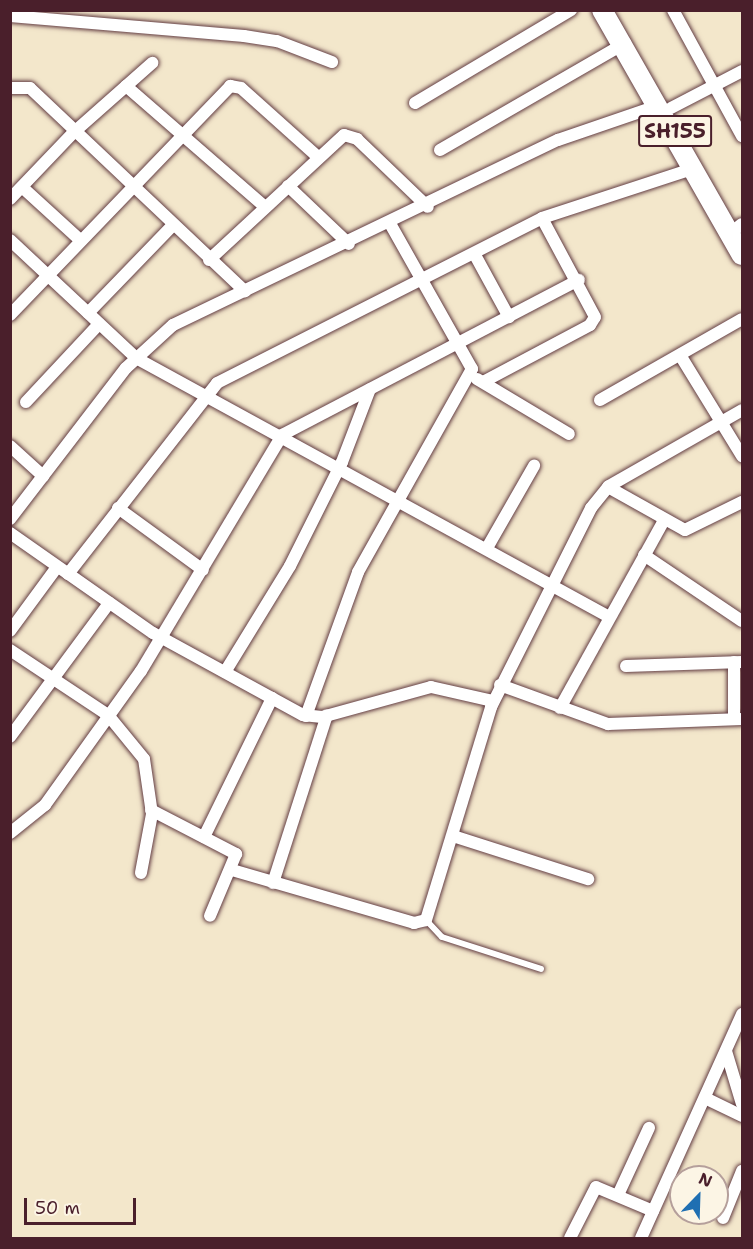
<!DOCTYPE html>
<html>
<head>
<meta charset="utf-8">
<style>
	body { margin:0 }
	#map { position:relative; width:753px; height:1249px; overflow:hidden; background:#f3e7cb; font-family:"Shantell Sans",sans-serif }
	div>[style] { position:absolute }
	.roads { filter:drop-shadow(0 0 2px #633d43) drop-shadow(0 0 2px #633d43) }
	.lane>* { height:6px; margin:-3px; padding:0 3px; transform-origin:3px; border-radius:3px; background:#fff }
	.street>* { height:12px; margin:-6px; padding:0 6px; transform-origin:6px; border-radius:6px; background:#fff }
	.primary>* { height:20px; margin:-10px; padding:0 10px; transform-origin:10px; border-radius:10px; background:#fff }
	span { translate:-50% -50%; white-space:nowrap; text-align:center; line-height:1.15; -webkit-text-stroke:4.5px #fcf5e5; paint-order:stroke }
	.shield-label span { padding:2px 4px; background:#fcf5e5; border:2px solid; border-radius:4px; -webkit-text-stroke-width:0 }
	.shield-label { font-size:21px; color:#4a1f2b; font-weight:700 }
	.frame { position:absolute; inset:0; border:12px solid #4a1f2b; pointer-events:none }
	.north { position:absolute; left:669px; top:1165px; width:60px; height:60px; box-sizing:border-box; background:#fcf5e5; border:2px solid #b59f9b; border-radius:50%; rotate:23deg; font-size:16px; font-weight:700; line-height:24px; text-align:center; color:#4a1f2b }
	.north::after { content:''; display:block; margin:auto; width:21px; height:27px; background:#1f6fb2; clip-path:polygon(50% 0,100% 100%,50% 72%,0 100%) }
	.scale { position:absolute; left:24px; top:1198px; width:112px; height:27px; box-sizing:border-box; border:3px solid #4a1f2b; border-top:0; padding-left:8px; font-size:18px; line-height:21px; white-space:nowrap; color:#4a1f2b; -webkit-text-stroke:4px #fcf5e5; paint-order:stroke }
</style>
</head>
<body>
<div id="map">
	<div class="roads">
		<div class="lane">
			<div style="left:426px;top:920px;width:23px;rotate:47deg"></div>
			<div style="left:442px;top:937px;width:104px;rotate:17.9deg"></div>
		</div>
		<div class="street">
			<div style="left:673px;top:10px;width:144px;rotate:61.3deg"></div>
			<div style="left:10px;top:16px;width:235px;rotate:4.9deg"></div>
			<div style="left:244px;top:36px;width:33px;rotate:9deg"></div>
			<div style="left:277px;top:41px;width:59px;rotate:20.9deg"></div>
			<div style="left:126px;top:86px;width:184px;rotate:41deg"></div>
			<div style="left:10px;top:88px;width:20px"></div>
			<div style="left:30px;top:88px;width:296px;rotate:43.4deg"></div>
			<div style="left:415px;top:103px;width:182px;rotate:-30.8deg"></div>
			<div style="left:671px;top:108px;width:80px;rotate:-27.5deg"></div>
			<div style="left:440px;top:150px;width:214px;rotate:-30deg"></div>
			<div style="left:288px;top:186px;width:84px;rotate:43.6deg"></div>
			<div style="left:22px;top:187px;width:79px;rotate:42.4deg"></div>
			<div style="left:10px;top:199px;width:91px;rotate:-46.3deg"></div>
			<div style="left:73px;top:133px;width:106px;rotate:-41.5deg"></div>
			<div style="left:737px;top:228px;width:6px;rotate:-39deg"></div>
			<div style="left:10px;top:240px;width:173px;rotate:43.1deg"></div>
			<div style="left:136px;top:358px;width:539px;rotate:28.7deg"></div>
			<div style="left:475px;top:255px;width:71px;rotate:61.3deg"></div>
			<div style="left:209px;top:260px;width:184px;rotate:-42.8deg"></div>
			<div style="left:344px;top:135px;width:14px;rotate:17deg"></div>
			<div style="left:357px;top:139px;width:98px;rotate:43.8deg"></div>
			<div style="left:88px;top:313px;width:121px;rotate:-46deg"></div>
			<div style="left:10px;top:315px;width:318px;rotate:-46.1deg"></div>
			<div style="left:230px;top:86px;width:11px;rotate:10deg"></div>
			<div style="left:241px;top:88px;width:103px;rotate:41.9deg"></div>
			<div style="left:680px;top:355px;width:119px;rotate:58.5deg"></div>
			<div style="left:477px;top:379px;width:107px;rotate:30.9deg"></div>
			<div style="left:483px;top:382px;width:121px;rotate:-28deg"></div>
			<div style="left:590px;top:325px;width:9px;rotate:-58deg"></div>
			<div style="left:595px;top:317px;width:112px;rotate:-118.2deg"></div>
			<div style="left:600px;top:400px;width:163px;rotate:-29.7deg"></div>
			<div style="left:26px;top:402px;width:107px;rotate:-46.9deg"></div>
			<div style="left:10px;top:446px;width:45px;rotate:42.3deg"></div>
			<div style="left:608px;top:487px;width:88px;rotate:29.2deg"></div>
			<div style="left:685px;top:530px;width:64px;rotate:-26.2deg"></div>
			<div style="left:118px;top:508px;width:105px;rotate:36.1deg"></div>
			<div style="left:10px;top:519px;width:190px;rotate:-52.5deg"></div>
			<div style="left:126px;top:368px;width:64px;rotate:-42.5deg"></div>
			<div style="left:173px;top:325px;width:427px;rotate:-25.7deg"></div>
			<div style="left:558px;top:140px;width:108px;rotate:-18.9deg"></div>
			<div style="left:10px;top:533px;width:174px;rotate:35deg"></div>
			<div style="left:153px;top:633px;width:171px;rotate:28.7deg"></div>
			<div style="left:303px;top:715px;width:19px;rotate:6deg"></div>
			<div style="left:322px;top:717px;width:113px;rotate:-15.4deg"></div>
			<div style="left:431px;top:687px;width:64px;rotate:12.7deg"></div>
			<div style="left:487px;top:548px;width:95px;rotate:-60.2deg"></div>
			<div style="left:644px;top:555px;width:118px;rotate:34deg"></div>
			<div style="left:68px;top:574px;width:242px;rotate:-52deg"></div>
			<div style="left:217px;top:383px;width:364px;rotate:-26.9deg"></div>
			<div style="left:542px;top:218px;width:161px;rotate:-18.1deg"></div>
			<div style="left:10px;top:631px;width:79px;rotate:-53.7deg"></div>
			<div style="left:10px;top:650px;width:118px;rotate:33.6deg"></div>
			<div style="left:108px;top:715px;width:57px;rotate:50.7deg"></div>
			<div style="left:144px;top:759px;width:56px;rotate:81.7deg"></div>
			<div style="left:152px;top:814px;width:60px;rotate:100.6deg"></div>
			<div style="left:734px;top:662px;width:57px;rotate:90deg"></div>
			<div style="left:626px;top:666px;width:116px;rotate:-2deg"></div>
			<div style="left:225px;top:672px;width:124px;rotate:-58.5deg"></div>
			<div style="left:290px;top:566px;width:116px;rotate:-63.4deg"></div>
			<div style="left:342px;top:462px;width:78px;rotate:-69deg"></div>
			<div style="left:500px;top:685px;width:115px;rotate:19.9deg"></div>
			<div style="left:608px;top:724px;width:134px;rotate:-2.1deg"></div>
			<div style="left:560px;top:708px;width:215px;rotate:-61deg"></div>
			<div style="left:306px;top:716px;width:153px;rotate:-70.1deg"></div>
			<div style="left:358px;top:572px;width:233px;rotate:-60.7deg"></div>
			<div style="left:472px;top:369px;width:165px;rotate:-119.4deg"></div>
			<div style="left:10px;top:737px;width:167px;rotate:-53.5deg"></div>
			<div style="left:151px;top:810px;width:96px;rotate:27.4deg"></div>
			<div style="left:236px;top:854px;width:67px;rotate:112.8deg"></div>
			<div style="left:10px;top:833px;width:45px;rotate:-38.7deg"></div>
			<div style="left:45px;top:805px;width:165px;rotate:-54.4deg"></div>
			<div style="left:141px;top:671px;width:275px;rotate:-59.1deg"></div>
			<div style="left:282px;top:435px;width:335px;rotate:-27.6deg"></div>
			<div style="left:453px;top:836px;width:142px;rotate:17.7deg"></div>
			<div style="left:204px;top:837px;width:155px;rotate:-63.9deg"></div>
			<div style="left:232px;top:870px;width:190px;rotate:16.2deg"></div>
			<div style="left:414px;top:923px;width:12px;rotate:-14deg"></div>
			<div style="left:426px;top:920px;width:223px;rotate:-73deg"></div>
			<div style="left:491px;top:707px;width:223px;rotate:-63.3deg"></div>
			<div style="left:591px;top:508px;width:28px;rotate:-51deg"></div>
			<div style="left:609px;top:486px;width:153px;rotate:-29.7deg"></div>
			<div style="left:273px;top:883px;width:176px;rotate:-72.2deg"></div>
			<div style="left:726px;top:1051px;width:55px;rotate:73.2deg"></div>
			<div style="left:705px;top:1098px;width:41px;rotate:25.9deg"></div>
			<div style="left:618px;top:1195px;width:74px;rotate:-65.2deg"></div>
			<div style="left:723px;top:1218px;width:51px;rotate:-68deg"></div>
			<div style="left:570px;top:1238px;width:57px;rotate:-63deg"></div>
			<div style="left:596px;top:1187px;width:62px;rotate:22.8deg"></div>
			<div style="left:641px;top:1238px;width:246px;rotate:-65.7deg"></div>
		</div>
		<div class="primary">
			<div style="left:602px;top:10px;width:282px;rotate:60.3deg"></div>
		</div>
	</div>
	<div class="shield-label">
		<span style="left:675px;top:131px">SH155</span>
	</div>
	<div class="frame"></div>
	<div class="north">N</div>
	<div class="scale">50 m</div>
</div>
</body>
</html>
